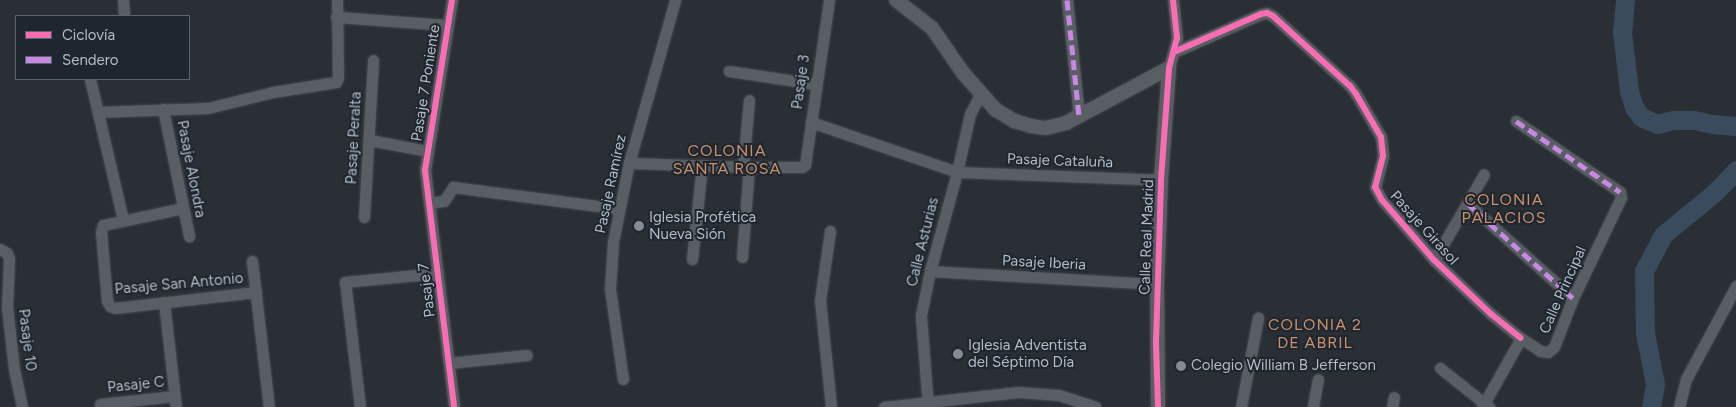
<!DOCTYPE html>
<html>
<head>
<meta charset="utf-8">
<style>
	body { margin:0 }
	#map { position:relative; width:1736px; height:407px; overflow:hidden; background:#2a2f35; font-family:Figtree,sans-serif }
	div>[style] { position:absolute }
	.river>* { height:19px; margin:-9.5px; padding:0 9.5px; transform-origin:9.5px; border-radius:9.5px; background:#3a4b5e }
	.roads { filter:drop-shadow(0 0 1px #464a4e) drop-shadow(0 0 1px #464a4e) }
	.minor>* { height:11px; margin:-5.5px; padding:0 5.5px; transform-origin:5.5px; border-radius:5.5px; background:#595e64 }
	.tertiary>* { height:14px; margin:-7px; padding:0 7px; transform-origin:7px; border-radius:7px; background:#595e64 }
	.quiet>* { height:5px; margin-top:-2.5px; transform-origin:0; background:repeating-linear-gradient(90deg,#c787e3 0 10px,transparent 0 15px) }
	.cycleway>* { height:6px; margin:-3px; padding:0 3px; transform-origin:3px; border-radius:3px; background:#f96db3 }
	.dots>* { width:14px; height:14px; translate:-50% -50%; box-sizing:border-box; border:2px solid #1e2630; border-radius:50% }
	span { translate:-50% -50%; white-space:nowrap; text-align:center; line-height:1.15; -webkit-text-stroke:4px #1e2630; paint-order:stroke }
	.street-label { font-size:15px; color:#b4bcc6 }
	.poi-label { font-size:15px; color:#b4bcc6 }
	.left { translate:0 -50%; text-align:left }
	.neighbourhood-label { font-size:16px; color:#cc906a; letter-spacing:1px }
	.legend { position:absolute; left:15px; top:15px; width:175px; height:65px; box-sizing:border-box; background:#1e2630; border:1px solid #5a626c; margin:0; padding:6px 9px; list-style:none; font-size:15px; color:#b4bcc6 }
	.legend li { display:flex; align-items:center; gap:10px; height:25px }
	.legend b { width:25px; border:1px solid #5a626c }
</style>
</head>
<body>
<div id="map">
	<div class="river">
		<div style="left:1625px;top:0;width:32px;rotate:95deg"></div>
		<div style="left:1622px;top:32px;width:59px;rotate:83.2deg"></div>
		<div style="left:1629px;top:91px;width:17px;rotate:73deg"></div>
		<div style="left:1634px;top:107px;width:12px;rotate:55deg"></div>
		<div style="left:1641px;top:117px;width:17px;rotate:24deg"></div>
		<div style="left:1657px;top:124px;width:16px;rotate:-14deg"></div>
		<div style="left:1673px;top:120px;width:21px"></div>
		<div style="left:1694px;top:120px;width:19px;rotate:12deg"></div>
		<div style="left:1713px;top:124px;width:23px;rotate:5deg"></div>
		<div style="left:1651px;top:407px;width:23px;rotate:-80deg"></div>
		<div style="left:1655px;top:384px;width:52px;rotate:-101.1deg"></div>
		<div style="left:1645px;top:333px;width:62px;rotate:-90.9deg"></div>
		<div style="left:1644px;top:271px;width:41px;rotate:-62.2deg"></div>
		<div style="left:1663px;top:235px;width:66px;rotate:-39.5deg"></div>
		<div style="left:1714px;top:193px;width:32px;rotate:-46deg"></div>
	</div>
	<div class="roads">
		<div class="minor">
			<div style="left:123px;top:0;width:16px;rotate:86deg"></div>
			<div style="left:452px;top:0;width:172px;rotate:99deg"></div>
			<div style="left:425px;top:170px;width:239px;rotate:83deg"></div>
			<div style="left:1067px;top:0;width:117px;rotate:84.1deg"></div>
			<div style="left:336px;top:17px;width:112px;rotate:4.1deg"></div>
			<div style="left:1174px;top:52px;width:95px;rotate:-23.6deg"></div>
			<div style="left:1261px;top:14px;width:6px;rotate:-9deg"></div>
			<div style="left:1267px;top:13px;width:7px;rotate:27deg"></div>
			<div style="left:1273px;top:16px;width:104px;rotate:42.3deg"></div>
			<div style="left:1350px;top:86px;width:10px;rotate:53deg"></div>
			<div style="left:1356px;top:94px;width:50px;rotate:59.8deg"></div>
			<div style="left:1381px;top:137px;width:19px;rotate:84deg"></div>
			<div style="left:1383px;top:156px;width:32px;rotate:104deg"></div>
			<div style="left:1375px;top:187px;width:15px;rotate:62deg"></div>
			<div style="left:1382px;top:200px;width:79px;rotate:49.1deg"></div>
			<div style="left:1434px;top:260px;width:79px;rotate:43.5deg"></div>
			<div style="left:1491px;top:314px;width:38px;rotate:39deg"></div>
			<div style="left:1169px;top:68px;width:31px;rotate:-75deg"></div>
			<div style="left:1177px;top:38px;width:38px;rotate:-96deg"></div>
			<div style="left:729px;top:71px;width:87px;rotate:8.6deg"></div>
			<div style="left:90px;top:79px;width:145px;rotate:76.8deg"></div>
			<div style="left:163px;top:109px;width:130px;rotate:78.4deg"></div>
			<div style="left:98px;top:112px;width:110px;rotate:-2.1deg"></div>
			<div style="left:208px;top:108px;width:67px;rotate:-13.8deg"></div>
			<div style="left:273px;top:92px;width:64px;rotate:-9deg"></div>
			<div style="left:336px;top:82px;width:5px;rotate:-68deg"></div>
			<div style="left:338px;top:77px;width:77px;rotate:-90.7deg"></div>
			<div style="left:811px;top:122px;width:154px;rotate:18.9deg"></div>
			<div style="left:957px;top:172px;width:204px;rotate:2.2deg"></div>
			<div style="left:369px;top:140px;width:59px;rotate:10.7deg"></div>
			<div style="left:629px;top:163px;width:120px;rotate:1.9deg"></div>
			<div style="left:749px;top:167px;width:53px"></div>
			<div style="left:802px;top:167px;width:4px;rotate:-34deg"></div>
			<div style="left:805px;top:165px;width:167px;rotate:-81.7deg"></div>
			<div style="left:743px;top:167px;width:67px;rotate:-84.9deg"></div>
			<div style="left:429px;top:203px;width:15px;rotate:-8deg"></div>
			<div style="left:444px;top:201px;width:17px;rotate:-57deg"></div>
			<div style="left:453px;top:187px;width:167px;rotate:7.5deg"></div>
			<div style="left:1467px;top:203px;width:142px;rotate:41.9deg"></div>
			<div style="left:183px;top:208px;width:82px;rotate:168deg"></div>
			<div style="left:103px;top:225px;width:7px;rotate:106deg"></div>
			<div style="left:101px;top:232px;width:69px;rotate:85deg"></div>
			<div style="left:107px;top:301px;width:6px;rotate:59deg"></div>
			<div style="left:110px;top:306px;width:5px;rotate:22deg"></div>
			<div style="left:115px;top:308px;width:142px;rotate:-6.5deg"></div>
			<div style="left:364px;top:217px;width:157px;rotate:-86.7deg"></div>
			<div style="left:830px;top:231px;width:70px;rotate:98.2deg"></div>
			<div style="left:820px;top:300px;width:108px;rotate:84.1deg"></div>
			<div style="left:0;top:249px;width:8px;rotate:30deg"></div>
			<div style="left:7px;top:253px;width:6px;rotate:72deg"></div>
			<div style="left:9px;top:259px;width:48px;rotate:92.4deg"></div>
			<div style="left:7px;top:307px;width:62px;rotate:83.6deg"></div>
			<div style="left:14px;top:369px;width:39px;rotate:78deg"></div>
			<div style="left:742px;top:257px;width:90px;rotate:-85.6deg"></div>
			<div style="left:692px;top:259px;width:94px;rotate:-83.9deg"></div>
			<div style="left:1434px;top:260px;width:99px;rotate:-59.8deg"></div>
			<div style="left:252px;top:261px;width:147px;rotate:83.4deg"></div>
			<div style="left:930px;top:271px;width:227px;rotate:3.3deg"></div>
			<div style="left:164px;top:302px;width:106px;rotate:83.5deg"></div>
			<div style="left:449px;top:363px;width:78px;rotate:-5.9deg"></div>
			<div style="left:1440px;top:368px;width:63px;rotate:38.5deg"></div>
			<div style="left:623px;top:379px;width:91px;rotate:-98.2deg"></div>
			<div style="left:610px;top:289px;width:47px;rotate:-86.3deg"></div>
			<div style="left:613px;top:242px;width:81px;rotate:-78.6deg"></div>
			<div style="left:629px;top:163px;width:169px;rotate:-74.2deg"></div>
			<div style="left:100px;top:404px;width:75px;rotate:-6.1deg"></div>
			<div style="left:360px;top:407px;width:126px;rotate:-96.8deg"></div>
			<div style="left:345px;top:282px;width:93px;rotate:-5.5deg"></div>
			<div style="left:884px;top:407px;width:135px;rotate:-6.4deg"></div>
			<div style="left:1018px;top:392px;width:41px;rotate:4.2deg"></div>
			<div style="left:1059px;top:395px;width:38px;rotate:18deg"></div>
			<div style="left:928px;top:407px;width:92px;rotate:-94.4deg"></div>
			<div style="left:921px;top:315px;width:45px;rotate:-78.4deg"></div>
			<div style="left:930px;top:271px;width:103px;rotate:-74.7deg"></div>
			<div style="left:957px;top:172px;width:59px;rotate:-77.4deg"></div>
			<div style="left:970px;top:114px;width:22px;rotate:-63deg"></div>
			<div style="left:1241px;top:407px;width:91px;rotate:-79.2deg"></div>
			<div style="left:1313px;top:407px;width:28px;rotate:-80deg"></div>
			<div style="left:1392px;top:407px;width:10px;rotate:-79deg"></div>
			<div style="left:1482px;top:407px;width:79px;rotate:-60.5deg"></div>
			<div style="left:1521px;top:338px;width:23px;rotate:34deg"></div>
			<div style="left:1540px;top:351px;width:8px;rotate:7deg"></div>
			<div style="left:1548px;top:352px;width:8px;rotate:-40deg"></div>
			<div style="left:1554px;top:347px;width:53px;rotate:-68.8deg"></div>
			<div style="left:1573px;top:298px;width:111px;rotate:-64.4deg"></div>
			<div style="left:1621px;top:198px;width:6px;rotate:-99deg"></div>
			<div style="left:1620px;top:192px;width:126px;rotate:-145.7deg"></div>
			<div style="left:1679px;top:407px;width:29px;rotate:-76deg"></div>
			<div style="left:1686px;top:379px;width:106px;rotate:-61.7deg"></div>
		</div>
		<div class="tertiary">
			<div style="left:896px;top:0;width:46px;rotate:37.9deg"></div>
			<div style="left:932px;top:28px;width:55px;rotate:55.4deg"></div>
			<div style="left:963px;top:73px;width:50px;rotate:48.3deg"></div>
			<div style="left:996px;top:110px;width:21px;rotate:31deg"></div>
			<div style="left:1014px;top:121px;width:18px;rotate:16deg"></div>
			<div style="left:1031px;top:126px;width:15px;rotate:8deg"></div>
			<div style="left:1046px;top:128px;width:21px;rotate:-14deg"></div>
			<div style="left:1066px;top:123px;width:117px;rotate:-28.1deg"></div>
			<div style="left:1169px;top:68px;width:112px;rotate:94.1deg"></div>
			<div style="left:1161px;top:180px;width:104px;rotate:92.2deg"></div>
			<div style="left:1157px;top:284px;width:123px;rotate:89.5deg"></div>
		</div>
	</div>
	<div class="quiet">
		<div style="left:1067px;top:0;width:117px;rotate:84.1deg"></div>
		<div style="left:1516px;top:121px;width:126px;rotate:34.3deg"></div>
		<div style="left:1467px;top:203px;width:142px;rotate:41.9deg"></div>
	</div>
	<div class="cycleway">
		<div style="left:452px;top:0;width:172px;rotate:99deg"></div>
		<div style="left:425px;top:170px;width:239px;rotate:83deg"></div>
		<div style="left:1174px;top:52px;width:95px;rotate:-23.6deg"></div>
		<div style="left:1261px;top:14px;width:6px;rotate:-9deg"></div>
		<div style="left:1267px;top:13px;width:7px;rotate:27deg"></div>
		<div style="left:1273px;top:16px;width:104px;rotate:42.3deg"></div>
		<div style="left:1350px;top:86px;width:10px;rotate:53deg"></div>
		<div style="left:1356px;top:94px;width:50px;rotate:59.8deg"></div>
		<div style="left:1381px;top:137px;width:19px;rotate:84deg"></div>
		<div style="left:1383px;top:156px;width:32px;rotate:104deg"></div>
		<div style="left:1375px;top:187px;width:15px;rotate:62deg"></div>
		<div style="left:1382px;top:200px;width:79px;rotate:49.1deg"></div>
		<div style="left:1434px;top:260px;width:79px;rotate:43.5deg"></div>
		<div style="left:1491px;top:314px;width:38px;rotate:39deg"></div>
		<div style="left:1158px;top:407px;width:65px;rotate:-91.8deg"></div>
		<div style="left:1156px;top:342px;width:162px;rotate:-88.2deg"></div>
		<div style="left:1161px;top:180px;width:112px;rotate:-85.9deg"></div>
		<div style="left:1169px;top:68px;width:31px;rotate:-75deg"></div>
		<div style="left:1177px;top:38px;width:38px;rotate:-96deg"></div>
	</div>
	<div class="dots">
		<div style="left:639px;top:226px;background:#848b93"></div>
		<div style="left:958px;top:354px;background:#848b93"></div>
		<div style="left:1181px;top:366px;background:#848b93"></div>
	</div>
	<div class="street-label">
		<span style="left:801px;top:82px;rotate:-82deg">Pasaje 3</span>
		<span style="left:426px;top:83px;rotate:-81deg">Pasaje 7 Poniente</span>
		<span style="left:354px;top:138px;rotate:-87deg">Pasaje Peralta</span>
		<span style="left:1060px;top:161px;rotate:2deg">Pasaje Cataluña</span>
		<span style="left:191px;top:169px;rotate:79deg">Pasaje Alondra</span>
		<span style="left:611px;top:184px;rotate:-78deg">Pasaje Ramírez</span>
		<span style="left:1424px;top:228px;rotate:48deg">Pasaje Girasol</span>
		<span style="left:1147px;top:237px;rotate:-88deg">Calle Real Madrid</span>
		<span style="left:923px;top:242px;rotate:-76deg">Calle Asturias</span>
		<span style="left:1044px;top:263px;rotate:3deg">Pasaje Iberia</span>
		<span style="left:179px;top:284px;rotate:-5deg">Pasaje San Antonio</span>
		<span style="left:427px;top:290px;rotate:-97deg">Pasaje 7</span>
		<span style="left:1563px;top:290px;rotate:-66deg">Calle Principal</span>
		<span style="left:27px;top:340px;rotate:83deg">Pasaje 10</span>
		<span style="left:136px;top:385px;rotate:-6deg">Pasaje C</span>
	</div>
	<div class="poi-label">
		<span class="left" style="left:649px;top:226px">Iglesia Profética<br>Nueva Sión</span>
		<span class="left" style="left:968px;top:354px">Iglesia Adventista<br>del Séptimo Día</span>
		<span class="left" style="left:1191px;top:366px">Colegio William B Jefferson</span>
	</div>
	<div class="neighbourhood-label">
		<span style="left:727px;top:160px">COLONIA<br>SANTA ROSA</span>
		<span style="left:1504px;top:209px">COLONIA<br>PALACIOS</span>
		<span style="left:1315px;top:334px">COLONIA 2<br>DE ABRIL</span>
	</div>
	<ul class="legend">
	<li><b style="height:6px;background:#f96db3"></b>Ciclovía</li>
	<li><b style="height:6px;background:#c787e3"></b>Sendero</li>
	</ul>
</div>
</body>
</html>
